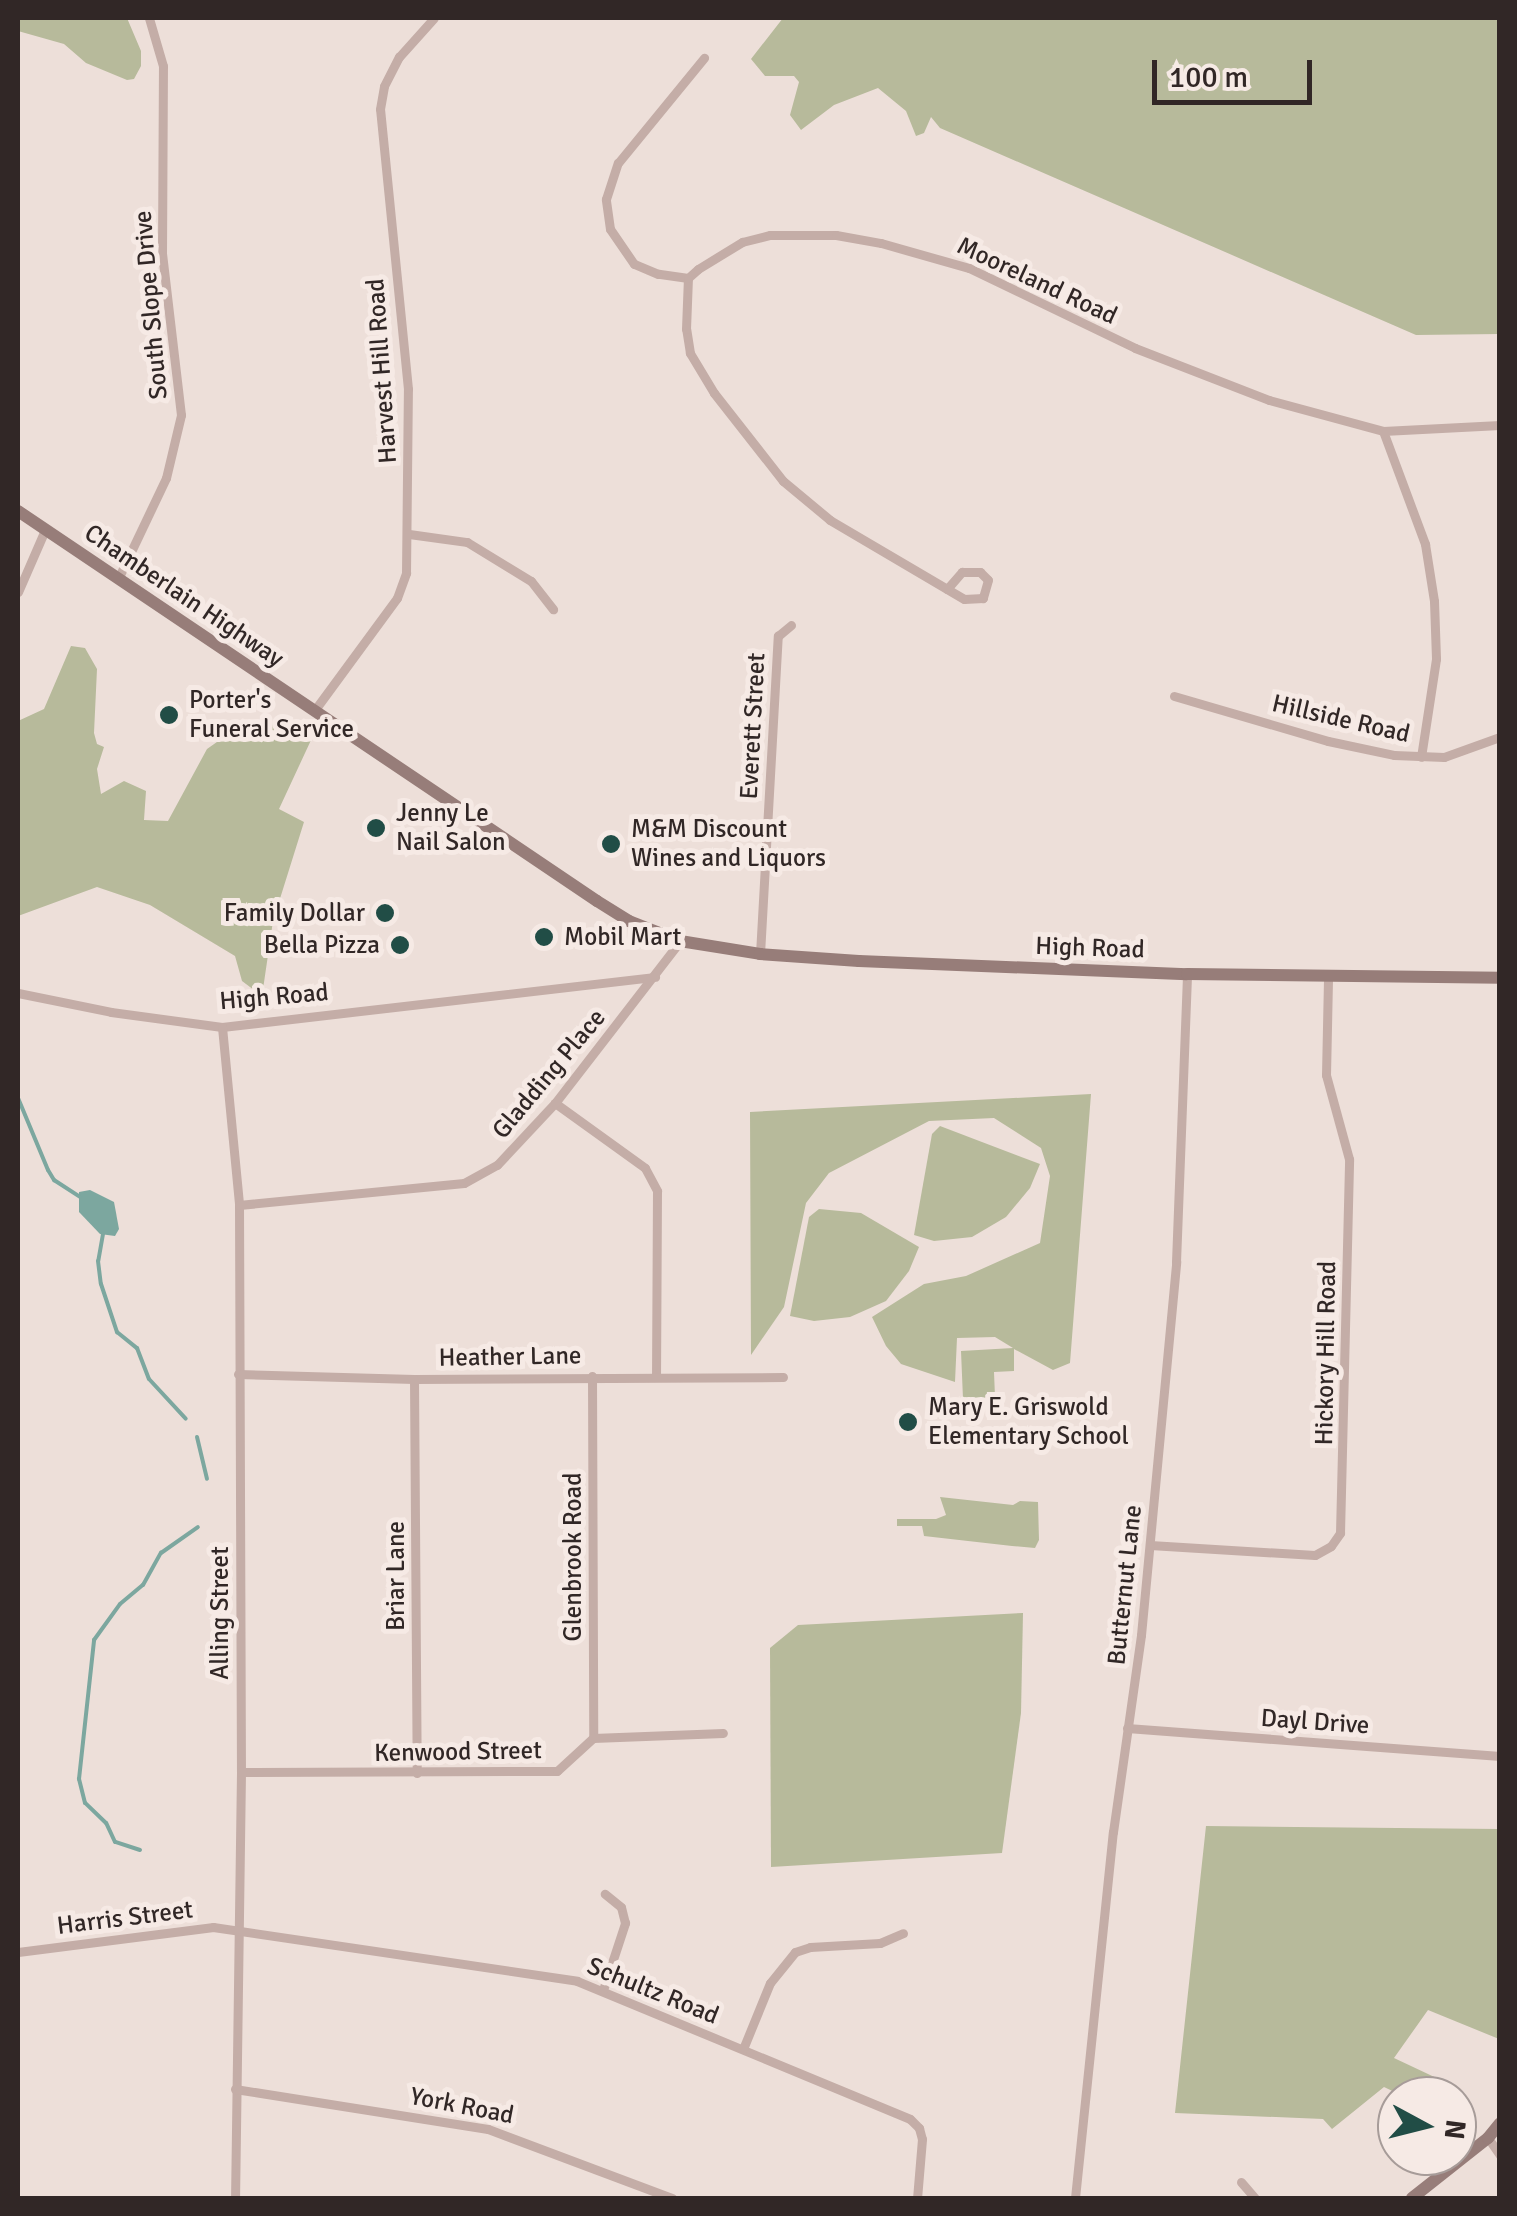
<!DOCTYPE html>
<html>
<head>
<meta charset="utf-8">
<style>
	body { margin:0 }
	#map { position:relative; width:1517px; height:2216px; overflow:hidden; background:#eddfd9; font-family:Signika,sans-serif }
	div>[style] { position:absolute }
	.green>* { inset:0; background:#b7ba9b }
	.water>* { inset:0; background:#7ca79f }
	.stream>* { height:4px; margin:-2px; padding:0 2px; transform-origin:2px; border-radius:2px; background:#7ca79f }
	.minor>* { height:9px; margin:-4.5px; padding:0 4.5px; transform-origin:4.5px; border-radius:4.5px; background:#c4ada7 }
	.secondary>* { height:12px; margin:-6px; padding:0 6px; transform-origin:6px; border-radius:6px; background:#977d79 }
	.dots>* { width:28px; height:28px; translate:-50% -50%; box-sizing:border-box; border:5px solid #f6eae5; border-radius:50% }
	span { translate:-50% -50%; white-space:nowrap; text-align:center; line-height:1.15; -webkit-text-stroke:10px #f6eae5; paint-order:stroke }
	.street-label { font-size:25px; color:#312726 }
	.poi-label { font-size:25px; color:#312726 }
	.left { translate:0 -50%; text-align:left }
	.right { translate:-100% -50%; text-align:right }
	.frame { position:absolute; inset:0; border:20px solid #312726; pointer-events:none }
	.north { position:absolute; left:1377px; top:2076px; width:100px; height:100px; box-sizing:border-box; background:#f6eae5; border:2px solid #a79c99; border-radius:50%; rotate:97deg; font-size:28px; font-weight:700; line-height:40px; text-align:center; color:#312726 }
	.north::after { content:''; display:block; margin:auto; width:35px; height:45px; background:#214d46; clip-path:polygon(50% 0,100% 100%,50% 72%,0 100%) }
	.scale { position:absolute; left:1152px; top:60px; width:160px; height:45px; box-sizing:border-box; border:5px solid #312726; border-top:0; padding-left:12px; font-size:30px; line-height:35px; white-space:nowrap; color:#312726; -webkit-text-stroke:8px #f6eae5; paint-order:stroke }
</style>
</head>
<body>
<div id="map">
	<div class="green">
		<div style="clip-path:polygon(18px 18px,127px 18px,141px 51px,141px 66px,134px 79px,127px 80px,86px 63px,64px 44px,18px 31px)"></div>
		<div style="clip-path:polygon(783px 18px,1499px 18px,1499px 334px,1416px 335px,940px 128px,931px 117px,924px 133px,916px 136px,906px 111px,878px 88px,834px 105px,801px 130px,790px 115px,799px 82px,794px 76px,765px 76px,751px 59px)"></div>
		<div style="clip-path:polygon(71px 646px,85px 648px,97px 669px,94px 733px,97px 744px,104px 747px,97px 769px,101px 794px,124px 781px,146px 791px,144px 820px,168px 821px,207px 749px,244px 723px,308px 724px,312px 738px,279px 809px,304px 822px,273px 921px,262px 996px,242px 981px,235px 956px,150px 905px,97px 887px,18px 916px,18px 721px,44px 709px)"></div>
		<div style="clip-path:polygon(1091px 1094px,1070px 1363px,1053px 1370px,1014px 1349px,1014px 1371px,994px 1372px,995px 1397px,963px 1399px,961px 1351px,1013px 1348px,995px 1337px,957px 1338px,955px 1382px,901px 1364px,886px 1346px,872px 1317px,924px 1284px,966px 1276px,1040px 1243px,1050px 1176px,1041px 1148px,994px 1118px,929px 1121px,829px 1173px,806px 1203px,784px 1307px,751px 1355px,750px 1112px)"></div>
		<div style="clip-path:polygon(940px 1126px,1040px 1164px,1030px 1188px,1006px 1217px,972px 1237px,934px 1241px,914px 1235px,932px 1134px)"></div>
		<div style="clip-path:polygon(819px 1209px,861px 1213px,919px 1247px,909px 1271px,886px 1301px,850px 1317px,814px 1321px,790px 1316px,809px 1217px)"></div>
		<div style="clip-path:polygon(940px 1497px,1013px 1505px,1020px 1501px,1038px 1502px,1039px 1540px,1035px 1548px,1012px 1546px,924px 1536px,922px 1526px,897px 1526px,897px 1519px,936px 1519px,946px 1515px)"></div>
		<div style="clip-path:polygon(1023px 1613px,1021px 1713px,1002px 1853px,771px 1867px,770px 1648px,798px 1625px)"></div>
		<div style="clip-path:polygon(1206px 1826px,1499px 1829px,1499px 2039px,1428px 2010px,1394px 2058px,1445px 2082px,1435px 2096px,1403px 2096px,1384px 2087px,1332px 2129px,1323px 2119px,1175px 2113px)"></div>
	</div>
	<div class="water">
		<div style="clip-path:polygon(90px 1190px,114px 1202px,119px 1229px,115px 1236px,100px 1234px,79px 1212px,79px 1192px)"></div>
	</div>
	<div class="stream">
		<div style="left:18px;top:1098px;width:78px;rotate:67.4deg"></div>
		<div style="left:48px;top:1170px;width:12px;rotate:59deg"></div>
		<div style="left:54px;top:1180px;width:31px;rotate:33deg"></div>
		<div style="left:103px;top:1234px;width:27px;rotate:100deg"></div>
		<div style="left:98px;top:1261px;width:23px;rotate:83deg"></div>
		<div style="left:101px;top:1284px;width:51px;rotate:71.6deg"></div>
		<div style="left:117px;top:1332px;width:26px;rotate:39deg"></div>
		<div style="left:137px;top:1348px;width:33px;rotate:69deg"></div>
		<div style="left:149px;top:1379px;width:54px;rotate:47.2deg"></div>
		<div style="left:197px;top:1437px;width:43px;rotate:76.6deg"></div>
		<div style="left:140px;top:1850px;width:26px;rotate:-162deg"></div>
		<div style="left:115px;top:1842px;width:21px;rotate:-115deg"></div>
		<div style="left:106px;top:1823px;width:29px;rotate:-136deg"></div>
		<div style="left:85px;top:1803px;width:25px;rotate:-104deg"></div>
		<div style="left:79px;top:1779px;width:140px;rotate:-83.8deg"></div>
		<div style="left:94px;top:1640px;width:44px;rotate:-54.2deg"></div>
		<div style="left:120px;top:1604px;width:30px;rotate:-40deg"></div>
		<div style="left:143px;top:1585px;width:37px;rotate:-61deg"></div>
		<div style="left:161px;top:1553px;width:45px;rotate:-35.1deg"></div>
	</div>
	<div class="minor">
		<div style="left:688px;top:278px;width:30px;rotate:-172deg"></div>
		<div style="left:658px;top:274px;width:26px;rotate:-157deg"></div>
		<div style="left:634px;top:264px;width:42px;rotate:-124.4deg"></div>
		<div style="left:610px;top:229px;width:30px;rotate:-98deg"></div>
		<div style="left:606px;top:199px;width:38px;rotate:-72deg"></div>
		<div style="left:618px;top:163px;width:136px;rotate:-50.7deg"></div>
		<div style="left:1383px;top:431px;width:121px;rotate:69.6deg"></div>
		<div style="left:1425px;top:544px;width:58px;rotate:81deg"></div>
		<div style="left:1434px;top:601px;width:58px;rotate:88deg"></div>
		<div style="left:1436px;top:659px;width:99px;rotate:98.7deg"></div>
		<div style="left:409px;top:534px;width:59px;rotate:7.9deg"></div>
		<div style="left:467px;top:542px;width:75px;rotate:31.4deg"></div>
		<div style="left:531px;top:581px;width:36px;rotate:52deg"></div>
		<div style="left:118px;top:579px;width:112px;rotate:-64.6deg"></div>
		<div style="left:166px;top:478px;width:65px;rotate:-76.6deg"></div>
		<div style="left:181px;top:415px;width:163px;rotate:-96.7deg"></div>
		<div style="left:162px;top:253px;width:187px;rotate:-89.7deg"></div>
		<div style="left:163px;top:66px;width:50px;rotate:-106.3deg"></div>
		<div style="left:947px;top:589px;width:23px;rotate:-49deg"></div>
		<div style="left:962px;top:572px;width:18px"></div>
		<div style="left:980px;top:572px;width:11px;rotate:45deg"></div>
		<div style="left:988px;top:580px;width:19px;rotate:106deg"></div>
		<div style="left:983px;top:598px;width:19px;rotate:177deg"></div>
		<div style="left:964px;top:599px;width:156px;rotate:-149.5deg"></div>
		<div style="left:830px;top:520px;width:61px;rotate:-140.3deg"></div>
		<div style="left:783px;top:481px;width:112px;rotate:-128.1deg"></div>
		<div style="left:714px;top:393px;width:47px;rotate:-121deg"></div>
		<div style="left:690px;top:353px;width:24px;rotate:-99deg"></div>
		<div style="left:686px;top:329px;width:51px;rotate:-87.8deg"></div>
		<div style="left:688px;top:278px;width:13px;rotate:-42deg"></div>
		<div style="left:698px;top:269px;width:52px;rotate:-31.5deg"></div>
		<div style="left:742px;top:242px;width:29px;rotate:-14deg"></div>
		<div style="left:770px;top:235px;width:66px"></div>
		<div style="left:836px;top:235px;width:46px;rotate:10.1deg"></div>
		<div style="left:881px;top:243px;width:91px;rotate:15.9deg"></div>
		<div style="left:969px;top:268px;width:184px;rotate:25.7deg"></div>
		<div style="left:1135px;top:348px;width:144px;rotate:21.2deg"></div>
		<div style="left:1269px;top:400px;width:118px;rotate:15.2deg"></div>
		<div style="left:1383px;top:431px;width:117px;rotate:-2.9deg"></div>
		<div style="left:18px;top:592px;width:68px;rotate:-66.5deg"></div>
		<div style="left:1174px;top:696px;width:160px;rotate:16.3deg"></div>
		<div style="left:1328px;top:741px;width:67px;rotate:12deg"></div>
		<div style="left:1394px;top:755px;width:50px;rotate:2.3deg"></div>
		<div style="left:1444px;top:757px;width:59px;rotate:-19.7deg"></div>
		<div style="left:314px;top:711px;width:140px;rotate:-53.7deg"></div>
		<div style="left:397px;top:598px;width:27px;rotate:-70deg"></div>
		<div style="left:406px;top:573px;width:184px;rotate:-89.4deg"></div>
		<div style="left:408px;top:389px;width:281px;rotate:-95.7deg"></div>
		<div style="left:380px;top:109px;width:23px;rotate:-80deg"></div>
		<div style="left:384px;top:86px;width:33px;rotate:-63deg"></div>
		<div style="left:399px;top:57px;width:52px;rotate:-48.1deg"></div>
		<div style="left:760px;top:954px;width:319px;rotate:-86.8deg"></div>
		<div style="left:778px;top:636px;width:17px;rotate:-40deg"></div>
		<div style="left:18px;top:993px;width:95px;rotate:11.5deg"></div>
		<div style="left:111px;top:1012px;width:112px;rotate:7.7deg"></div>
		<div style="left:222px;top:1027px;width:436px;rotate:-6.6deg"></div>
		<div style="left:222px;top:1027px;width:179px;rotate:84.5deg"></div>
		<div style="left:239px;top:1205px;width:567px;rotate:89.8deg"></div>
		<div style="left:241px;top:1772px;width:426px;rotate:90.8deg"></div>
		<div style="left:555px;top:1103px;width:111px;rotate:35.8deg"></div>
		<div style="left:645px;top:1168px;width:26px;rotate:62deg"></div>
		<div style="left:657px;top:1191px;width:184px;rotate:90.3deg"></div>
		<div style="left:239px;top:1205px;width:226px;rotate:-5.6deg"></div>
		<div style="left:464px;top:1183px;width:38px;rotate:-29deg"></div>
		<div style="left:497px;top:1165px;width:85px;rotate:-46.9deg"></div>
		<div style="left:555px;top:1103px;width:205px;rotate:-52.3deg"></div>
		<div style="left:238px;top:1374px;width:176px;rotate:1.6deg"></div>
		<div style="left:414px;top:1379px;width:369px;rotate:-0.3deg"></div>
		<div style="left:592px;top:1376px;width:362px;rotate:89.8deg"></div>
		<div style="left:414px;top:1379px;width:394px;rotate:89.6deg"></div>
		<div style="left:1150px;top:1545px;width:165px;rotate:3.5deg"></div>
		<div style="left:1315px;top:1555px;width:18px;rotate:-29deg"></div>
		<div style="left:1331px;top:1546px;width:16px;rotate:-55deg"></div>
		<div style="left:1340px;top:1533px;width:374px;rotate:-88.6deg"></div>
		<div style="left:1349px;top:1159px;width:87px;rotate:-105.3deg"></div>
		<div style="left:1326px;top:1075px;width:98px;rotate:-88.8deg"></div>
		<div style="left:1127px;top:1728px;width:374px;rotate:4.3deg"></div>
		<div style="left:241px;top:1772px;width:316px;rotate:-0.2deg"></div>
		<div style="left:557px;top:1771px;width:49px;rotate:-42.5deg"></div>
		<div style="left:593px;top:1738px;width:130px;rotate:-2.2deg"></div>
		<div style="left:18px;top:1952px;width:197px;rotate:-7.3deg"></div>
		<div style="left:213px;top:1927px;width:368px;rotate:8.4deg"></div>
		<div style="left:577px;top:1981px;width:360px;rotate:22.5deg"></div>
		<div style="left:910px;top:2119px;width:13px;rotate:45deg"></div>
		<div style="left:919px;top:2128px;width:11px;rotate:75deg"></div>
		<div style="left:922px;top:2139px;width:59px;rotate:94.8deg"></div>
		<div style="left:603px;top:1990px;width:71px;rotate:-71.8deg"></div>
		<div style="left:625px;top:1923px;width:16px;rotate:-104deg"></div>
		<div style="left:621px;top:1907px;width:21px;rotate:-141deg"></div>
		<div style="left:743px;top:2049px;width:71px;rotate:-67.8deg"></div>
		<div style="left:770px;top:1983px;width:40px;rotate:-51deg"></div>
		<div style="left:795px;top:1952px;width:16px;rotate:-18deg"></div>
		<div style="left:810px;top:1947px;width:70px;rotate:-3.3deg"></div>
		<div style="left:880px;top:1943px;width:25px;rotate:-23deg"></div>
		<div style="left:235px;top:2089px;width:256px;rotate:9deg"></div>
		<div style="left:488px;top:2129px;width:197px;rotate:20.6deg"></div>
		<div style="left:1488px;top:2138px;width:21px;rotate:55deg"></div>
		<div style="left:1241px;top:2182px;width:21px;rotate:49deg"></div>
		<div style="left:1075px;top:2198px;width:368px;rotate:-84.1deg"></div>
		<div style="left:1113px;top:1832px;width:199px;rotate:-81.9deg"></div>
		<div style="left:1141px;top:1635px;width:375px;rotate:-84.6deg"></div>
		<div style="left:1176px;top:1262px;width:288px;rotate:-87.8deg"></div>
	</div>
	<div class="secondary">
		<div style="left:18px;top:511px;width:698px;rotate:33.96deg"></div>
		<div style="left:597px;top:901px;width:38px;rotate:32deg"></div>
		<div style="left:629px;top:921px;width:55px;rotate:21.4deg"></div>
		<div style="left:680px;top:941px;width:81px;rotate:9.2deg"></div>
		<div style="left:760px;top:954px;width:99px;rotate:4deg"></div>
		<div style="left:859px;top:961px;width:328px;rotate:2.3deg"></div>
		<div style="left:1187px;top:974px;width:313px;rotate:0.7deg"></div>
		<div style="left:1412px;top:2198px;width:97px;rotate:-38.3deg"></div>
		<div style="left:1488px;top:2138px;width:19px;rotate:-51deg"></div>
	</div>
	<div class="dots">
		<div style="left:169px;top:715px;background:#214d46"></div>
		<div style="left:376px;top:828px;background:#214d46"></div>
		<div style="left:611px;top:844px;background:#214d46"></div>
		<div style="left:385px;top:913px;background:#214d46"></div>
		<div style="left:544px;top:937px;background:#214d46"></div>
		<div style="left:400px;top:945px;background:#214d46"></div>
		<div style="left:908px;top:1422px;background:#214d46"></div>
	</div>
	<div class="street-label">
		<span style="left:1037px;top:281px;rotate:25deg">Mooreland Road</span>
		<span style="left:151px;top:305px;rotate:-95deg">South Slope Drive</span>
		<span style="left:382px;top:371px;rotate:-94deg">Harvest Hill Road</span>
		<span style="left:184px;top:596px;rotate:34deg">Chamberlain Highway</span>
		<span style="left:1341px;top:719px;rotate:13deg">Hillside Road</span>
		<span style="left:753px;top:726px;rotate:-87deg">Everett Street</span>
		<span style="left:1090px;top:948px;rotate:2deg">High Road</span>
		<span style="left:274px;top:997px;rotate:-5deg">High Road</span>
		<span style="left:549px;top:1074px;rotate:-50deg">Gladding Place</span>
		<span style="left:1326px;top:1353px;rotate:-89deg">Hickory Hill Road</span>
		<span style="left:510px;top:1357px;rotate:-1deg">Heather Lane</span>
		<span style="left:573px;top:1557px;rotate:-90deg">Glenbrook Road</span>
		<span style="left:396px;top:1576px;rotate:-90deg">Briar Lane</span>
		<span style="left:1125px;top:1585px;rotate:-84deg">Butternut Lane</span>
		<span style="left:220px;top:1613px;rotate:-90deg">Alling Street</span>
		<span style="left:1315px;top:1722px;rotate:4deg">Dayl Drive</span>
		<span style="left:458px;top:1752px;rotate:-1deg">Kenwood Street</span>
		<span style="left:125px;top:1918px;rotate:-7deg">Harris Street</span>
		<span style="left:653px;top:1991px;rotate:22deg">Schultz Road</span>
		<span style="left:462px;top:2106px;rotate:11deg">York Road</span>
	</div>
	<div class="poi-label">
		<span class="left" style="left:189px;top:715px">Porter's<br>Funeral Service</span>
		<span class="left" style="left:396px;top:828px">Jenny Le<br>Nail Salon</span>
		<span class="left" style="left:631px;top:844px">M&amp;M Discount<br>Wines and Liquors</span>
		<span class="right" style="left:365px;top:913px">Family Dollar</span>
		<span class="left" style="left:564px;top:937px">Mobil Mart</span>
		<span class="right" style="left:380px;top:945px">Bella Pizza</span>
		<span class="left" style="left:928px;top:1422px">Mary E. Griswold<br>Elementary School</span>
	</div>
	<div class="frame"></div>
	<div class="north">N</div>
	<div class="scale">100 m</div>
</div>
</body>
</html>
